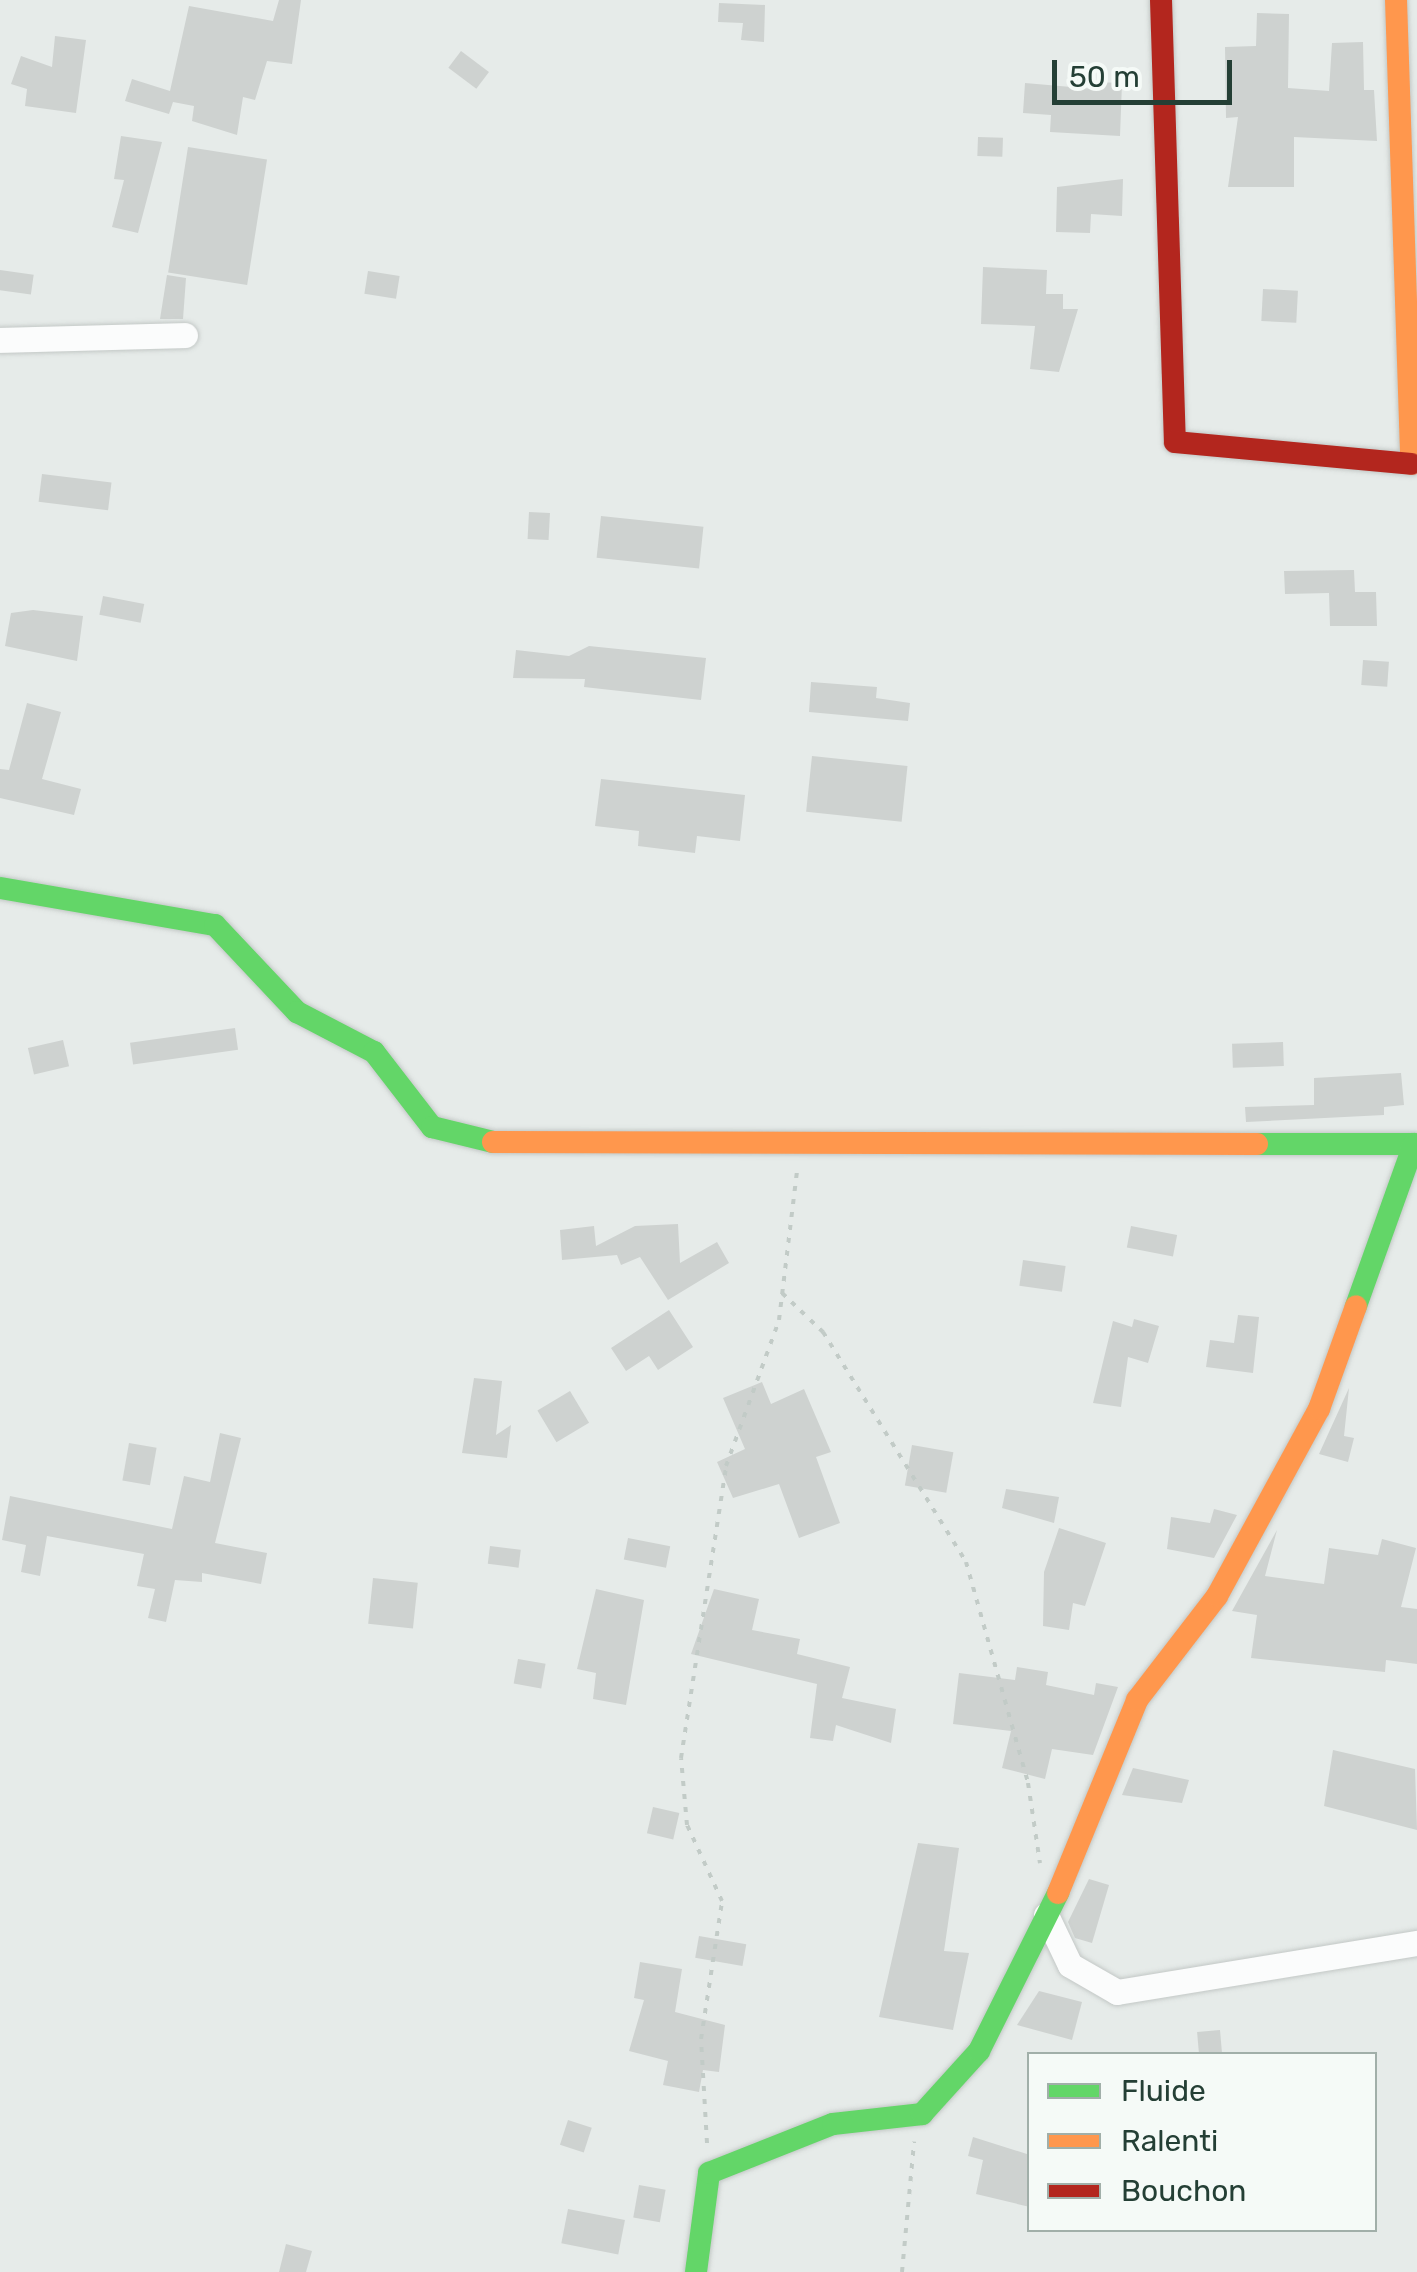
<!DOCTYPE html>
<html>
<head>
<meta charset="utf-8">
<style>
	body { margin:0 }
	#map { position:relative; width:1417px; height:2272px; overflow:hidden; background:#e6ebe9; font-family:Rubik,sans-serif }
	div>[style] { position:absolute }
	.building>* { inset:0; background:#ced2d0; transform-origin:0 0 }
	.path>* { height:4px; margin-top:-2px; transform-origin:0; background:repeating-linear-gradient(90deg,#c2cbc7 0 5px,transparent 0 13px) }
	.roads { filter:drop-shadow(0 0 2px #c3c8c6) drop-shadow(0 0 2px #c3c8c6) }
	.street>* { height:25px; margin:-12.5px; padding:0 12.5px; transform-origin:12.5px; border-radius:12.5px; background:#fbfcfc }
	.fast>* { height:22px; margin:-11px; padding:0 11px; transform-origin:11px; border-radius:11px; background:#63d668 }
	.slow>* { height:22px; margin:-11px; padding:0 11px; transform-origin:11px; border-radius:11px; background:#ff974d }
	.jam>* { height:22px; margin:-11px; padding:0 11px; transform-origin:11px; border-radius:11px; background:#b3261e }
	span { translate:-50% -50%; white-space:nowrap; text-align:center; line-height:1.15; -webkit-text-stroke:8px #f5faf7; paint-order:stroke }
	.legend { position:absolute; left:1027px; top:2052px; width:350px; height:180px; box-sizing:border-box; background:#f5faf7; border:2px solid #a1afa9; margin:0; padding:12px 18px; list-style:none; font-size:30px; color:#243f35 }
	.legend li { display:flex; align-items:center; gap:20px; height:50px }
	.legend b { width:50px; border:2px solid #a1afa9 }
	.scale { position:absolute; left:1052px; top:60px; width:180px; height:45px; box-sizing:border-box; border:5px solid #243f35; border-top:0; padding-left:12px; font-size:30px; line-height:35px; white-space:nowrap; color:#243f35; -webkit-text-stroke:8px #f5faf7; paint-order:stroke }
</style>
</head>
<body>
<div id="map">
	<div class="building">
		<div style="clip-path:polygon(279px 0,301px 0,292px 64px,267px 61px,255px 100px,243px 97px,237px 135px,192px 121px,194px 106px,173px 102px,169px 114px,125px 101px,132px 79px,170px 91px,189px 6px,273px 21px)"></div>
		<div style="clip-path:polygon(719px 3px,765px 5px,764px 42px,741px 40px,743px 23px,718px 22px)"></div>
		<div style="clip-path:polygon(1257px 13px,1289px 14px,1288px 88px,1329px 91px,1332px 43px,1363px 42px,1364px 90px,1374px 90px,1377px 141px,1294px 137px,1294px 187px,1228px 187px,1238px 117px,1226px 118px,1225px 47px,1256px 46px)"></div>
		<div style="clip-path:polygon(55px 36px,86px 40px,76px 113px,25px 106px,27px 89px,11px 84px,21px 56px,52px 67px)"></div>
		<div style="left:461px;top:51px;width:35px;height:21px;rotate:37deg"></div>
		<div style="clip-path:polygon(1094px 82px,1122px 83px,1120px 136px,1050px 132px,1051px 115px,1023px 113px,1025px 83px,1094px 89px)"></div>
		<div style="clip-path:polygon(121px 136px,162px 142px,138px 233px,112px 227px,124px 180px,114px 179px)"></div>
		<div style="left:978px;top:137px;width:25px;height:19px;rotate:2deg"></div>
		<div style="left:188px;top:147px;width:80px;height:127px;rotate:9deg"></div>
		<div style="clip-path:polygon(1123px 179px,1122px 216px,1091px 214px,1090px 233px,1056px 232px,1057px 187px)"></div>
		<div style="clip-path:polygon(983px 267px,1047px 270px,1046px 294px,1063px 294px,1063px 309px,1078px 309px,1059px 372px,1030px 369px,1035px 326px,981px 324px)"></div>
		<div style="left:0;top:270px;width:34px;height:20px;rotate:8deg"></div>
		<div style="left:368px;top:271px;width:32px;height:23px;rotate:9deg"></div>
		<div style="clip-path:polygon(167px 275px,186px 278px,183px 319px,160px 319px)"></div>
		<div style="left:1263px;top:289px;width:35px;height:32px;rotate:3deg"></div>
		<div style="left:42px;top:474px;width:70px;height:28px;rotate:7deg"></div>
		<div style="left:529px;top:512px;width:21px;height:27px;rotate:3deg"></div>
		<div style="left:601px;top:516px;width:103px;height:42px;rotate:6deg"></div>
		<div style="clip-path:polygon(1354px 570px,1355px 592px,1376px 592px,1377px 626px,1330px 626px,1329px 593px,1285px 594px,1284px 571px)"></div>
		<div style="left:103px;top:596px;width:42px;height:19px;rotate:11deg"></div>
		<div style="clip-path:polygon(33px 610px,83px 616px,77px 661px,5px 646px,11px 613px)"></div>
		<div style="clip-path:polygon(589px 646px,706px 658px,701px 700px,584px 687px,585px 679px,513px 678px,516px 650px,569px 656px)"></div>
		<div style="left:1363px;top:660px;width:26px;height:25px;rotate:4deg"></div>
		<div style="clip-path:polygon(811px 682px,877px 687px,876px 698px,910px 703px,908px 721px,809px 712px)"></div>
		<div style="clip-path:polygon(27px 703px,61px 712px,42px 779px,81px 789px,74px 815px,0 798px,0 769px,9px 770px)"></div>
		<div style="left:812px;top:756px;width:96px;height:56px;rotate:6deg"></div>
		<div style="clip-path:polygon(601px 779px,745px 795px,740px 841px,697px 836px,695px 853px,638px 846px,639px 831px,595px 826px)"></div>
		<div style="left:235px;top:1028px;width:22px;height:106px;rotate:82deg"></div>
		<div style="left:63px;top:1040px;width:27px;height:36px;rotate:77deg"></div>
		<div style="left:1283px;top:1042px;width:24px;height:51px;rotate:88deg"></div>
		<div style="clip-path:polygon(1401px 1073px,1404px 1105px,1384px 1107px,1384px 1115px,1246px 1122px,1245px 1107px,1314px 1105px,1314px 1078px)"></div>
		<div style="clip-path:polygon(678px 1224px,680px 1263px,717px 1242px,729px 1263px,668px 1300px,640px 1257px,621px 1265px,617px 1255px,562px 1260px,560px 1230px,594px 1226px,596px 1246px,635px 1226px)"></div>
		<div style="left:1131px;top:1226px;width:47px;height:22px;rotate:11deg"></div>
		<div style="left:1023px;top:1260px;width:43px;height:26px;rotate:8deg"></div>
		<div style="clip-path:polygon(669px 1310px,693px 1347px,658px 1370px,649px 1356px,626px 1371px,611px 1348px)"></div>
		<div style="clip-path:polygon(1238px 1315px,1259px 1317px,1253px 1373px,1206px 1367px,1210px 1340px,1234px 1343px)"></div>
		<div style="clip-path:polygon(1134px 1319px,1159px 1326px,1148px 1363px,1128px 1357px,1121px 1407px,1093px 1403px,1113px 1321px,1132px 1327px)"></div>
		<div style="clip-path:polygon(474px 1378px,502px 1381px,496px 1435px,511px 1425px,507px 1458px,462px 1453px)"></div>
		<div style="clip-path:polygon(762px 1382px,771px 1404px,804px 1389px,831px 1452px,816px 1457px,840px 1523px,799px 1538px,779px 1484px,733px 1498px,717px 1462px,745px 1449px,723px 1398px)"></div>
		<div style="clip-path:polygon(1349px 1388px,1344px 1436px,1354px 1438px,1348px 1462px,1319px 1454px)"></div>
		<div style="left:570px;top:1391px;width:37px;height:38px;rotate:59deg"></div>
		<div style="clip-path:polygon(220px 1433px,241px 1438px,215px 1543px,267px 1553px,261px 1584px,202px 1573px,202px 1582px,175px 1580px,166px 1622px,148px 1618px,155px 1589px,137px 1586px,144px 1554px,47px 1536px,40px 1576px,21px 1572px,26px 1545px,2px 1540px,10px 1496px,172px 1529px,184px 1476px,210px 1482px)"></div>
		<div style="left:129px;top:1443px;width:28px;height:38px;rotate:10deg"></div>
		<div style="left:912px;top:1445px;width:42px;height:41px;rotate:10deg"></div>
		<div style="clip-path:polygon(1006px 1489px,1059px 1497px,1054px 1523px,1002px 1508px)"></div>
		<div style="clip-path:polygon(1214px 1509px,1237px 1515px,1214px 1558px,1167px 1549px,1171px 1517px,1210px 1523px)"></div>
		<div style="clip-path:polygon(1059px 1528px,1106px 1543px,1085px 1606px,1073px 1603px,1069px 1630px,1043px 1626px,1044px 1572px)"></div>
		<div style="clip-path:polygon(1277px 1530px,1265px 1576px,1324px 1584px,1329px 1548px,1378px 1555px,1382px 1539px,1416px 1548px,1401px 1607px,1417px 1609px,1417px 1664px,1386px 1660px,1385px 1672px,1251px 1658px,1257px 1615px,1232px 1611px)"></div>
		<div style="left:628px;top:1538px;width:43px;height:22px;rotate:11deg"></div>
		<div style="left:490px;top:1546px;width:31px;height:18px;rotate:7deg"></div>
		<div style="left:373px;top:1578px;width:45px;height:46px;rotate:6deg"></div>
		<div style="clip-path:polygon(596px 1589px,644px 1600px,626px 1705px,593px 1699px,596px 1673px,577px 1669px)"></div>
		<div style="clip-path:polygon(714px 1589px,759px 1599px,752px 1630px,800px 1639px,797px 1654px,850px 1667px,842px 1698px,896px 1709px,891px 1743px,836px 1725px,833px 1741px,810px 1738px,817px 1684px,691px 1654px)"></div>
		<div style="left:518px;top:1659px;width:28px;height:25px;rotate:10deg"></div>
		<div style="clip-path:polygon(1017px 1667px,1048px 1672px,1046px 1685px,1094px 1695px,1096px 1683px,1118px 1687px,1093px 1755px,1052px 1749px,1045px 1779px,1002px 1768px,1011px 1731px,953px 1724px,959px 1673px,1015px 1680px)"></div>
		<div style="clip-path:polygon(1333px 1750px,1415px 1769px,1417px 1830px,1324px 1806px)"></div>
		<div style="clip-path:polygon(1133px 1768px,1189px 1780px,1182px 1803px,1122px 1795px)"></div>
		<div style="left:653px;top:1807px;width:27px;height:27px;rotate:13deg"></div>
		<div style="clip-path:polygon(918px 1843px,959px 1848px,944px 1951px,969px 1953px,953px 2030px,879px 2017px)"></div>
		<div style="clip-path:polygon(1089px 1879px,1109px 1885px,1092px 1943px,1075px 1938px,1068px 1922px)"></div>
		<div style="left:699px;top:1936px;width:48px;height:22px;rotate:10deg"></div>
		<div style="clip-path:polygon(640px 1962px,682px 1969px,675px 2012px,725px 2025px,719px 2072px,703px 2070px,699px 2092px,663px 2085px,668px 2061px,629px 2051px,644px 2000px,634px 1998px)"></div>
		<div style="clip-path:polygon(1039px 1991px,1082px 2002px,1072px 2040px,1017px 2025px)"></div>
		<div style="left:1220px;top:2030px;width:24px;height:23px;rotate:85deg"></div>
		<div style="left:568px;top:2120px;width:25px;height:26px;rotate:18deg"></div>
		<div style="clip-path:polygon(973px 2137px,1030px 2155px,1030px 2207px,976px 2194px,983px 2160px,968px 2156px)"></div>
		<div style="left:639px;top:2185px;width:27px;height:33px;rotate:10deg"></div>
		<div style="left:568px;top:2209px;width:58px;height:35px;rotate:11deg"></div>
		<div style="clip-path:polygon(286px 2244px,312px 2251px,306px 2272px,279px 2272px)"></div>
	</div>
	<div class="path">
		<div style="left:782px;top:1293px;width:57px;rotate:43.6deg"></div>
		<div style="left:823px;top:1332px;width:271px;rotate:58.1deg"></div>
		<div style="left:966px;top:1562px;width:230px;rotate:74.3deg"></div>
		<div style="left:1028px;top:1783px;width:81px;rotate:81.5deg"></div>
		<div style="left:707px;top:2143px;width:104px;rotate:-93.3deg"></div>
		<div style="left:701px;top:2039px;width:140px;rotate:-81.3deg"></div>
		<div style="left:722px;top:1901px;width:84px;rotate:-114.7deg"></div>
		<div style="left:687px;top:1825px;width:67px;rotate:-95.1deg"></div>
		<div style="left:681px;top:1758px;width:295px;rotate:-81.2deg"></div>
		<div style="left:726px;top:1466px;width:155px;rotate:-70deg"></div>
		<div style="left:779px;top:1320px;width:149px;rotate:-83.1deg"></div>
		<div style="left:902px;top:2272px;width:131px;rotate:-84.7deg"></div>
	</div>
	<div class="roads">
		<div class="street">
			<div style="left:0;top:340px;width:185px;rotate:-1.5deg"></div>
			<div style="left:1046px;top:1915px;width:55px;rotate:64.4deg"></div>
			<div style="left:1070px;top:1965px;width:54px;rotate:29.9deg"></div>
			<div style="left:1117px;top:1992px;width:304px;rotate:-9.3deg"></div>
		</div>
		<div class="fast">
			<div style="left:0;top:888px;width:218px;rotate:9.8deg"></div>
			<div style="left:215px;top:925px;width:120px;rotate:46.7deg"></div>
			<div style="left:297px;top:1012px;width:87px;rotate:27.5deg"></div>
			<div style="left:374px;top:1052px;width:95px;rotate:52.3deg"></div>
			<div style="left:432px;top:1127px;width:63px;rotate:13.8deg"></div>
			<div style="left:1257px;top:1144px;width:157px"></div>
			<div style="left:1356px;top:1306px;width:172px;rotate:-70.3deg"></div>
			<div style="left:696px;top:2272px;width:100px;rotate:-82.5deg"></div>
			<div style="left:709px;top:2173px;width:133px;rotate:-21.6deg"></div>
			<div style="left:833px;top:2124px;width:90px;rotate:-6.4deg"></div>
			<div style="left:922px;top:2114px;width:85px;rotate:-47.9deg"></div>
			<div style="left:979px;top:2051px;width:177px;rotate:-63.4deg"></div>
		</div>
		<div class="slow">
			<div style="left:1396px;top:0;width:464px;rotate:88.1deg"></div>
			<div style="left:493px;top:1142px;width:764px;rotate:0.15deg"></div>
			<div style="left:1058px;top:1893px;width:209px;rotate:-67.7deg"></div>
			<div style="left:1137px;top:1700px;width:131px;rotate:-52.4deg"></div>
			<div style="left:1217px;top:1596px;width:213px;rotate:-61.4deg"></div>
			<div style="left:1319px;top:1409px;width:109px;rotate:-70.2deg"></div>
		</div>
		<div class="jam">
			<div style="left:1161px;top:0;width:442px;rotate:88.2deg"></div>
			<div style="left:1175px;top:442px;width:237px;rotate:5.3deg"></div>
		</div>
	</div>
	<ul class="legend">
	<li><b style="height:12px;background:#63d668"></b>Fluide</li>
	<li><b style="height:12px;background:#ff974d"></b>Ralenti</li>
	<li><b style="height:12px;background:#b3261e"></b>Bouchon</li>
	</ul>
	<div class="scale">50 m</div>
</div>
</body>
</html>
